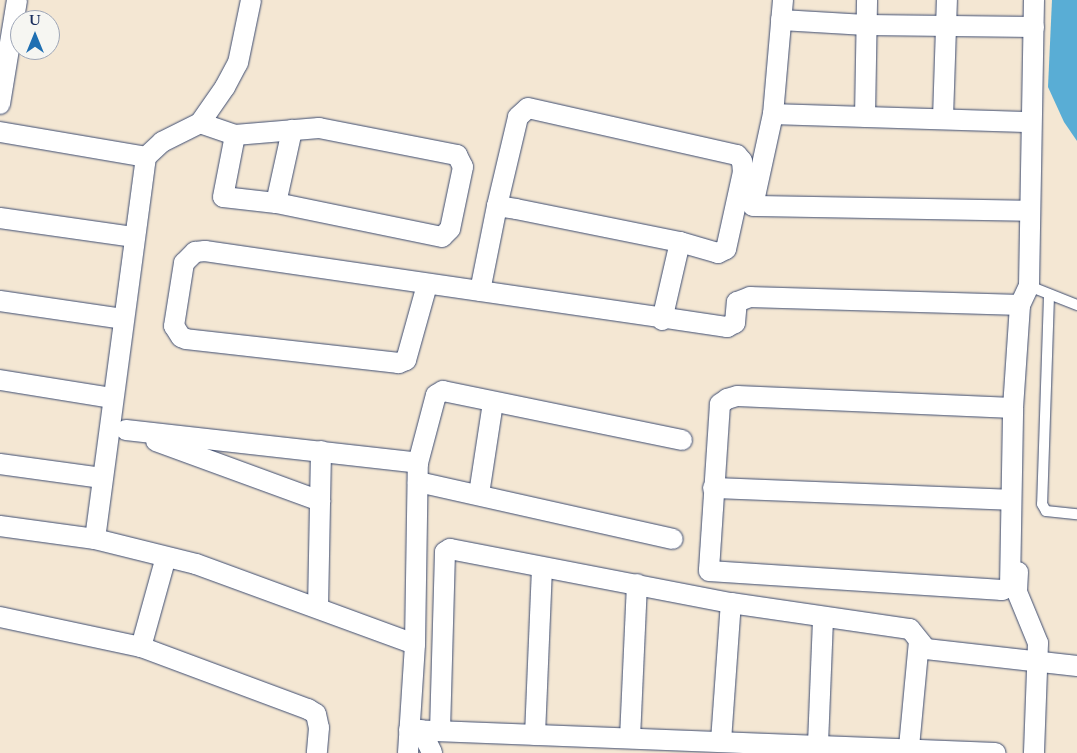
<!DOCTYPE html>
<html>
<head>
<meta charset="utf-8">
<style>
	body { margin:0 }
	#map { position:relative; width:1077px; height:753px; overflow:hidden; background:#f4e7d3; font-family:Cardo,serif }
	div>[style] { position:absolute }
	.water>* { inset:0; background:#59add5 }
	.roads { filter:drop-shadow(0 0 1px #3c4b70) drop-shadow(0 0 1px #3c4b70) }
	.lane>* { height:10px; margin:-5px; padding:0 5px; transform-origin:5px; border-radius:5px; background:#fff }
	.street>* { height:20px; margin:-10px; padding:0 10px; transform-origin:10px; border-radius:10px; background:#fff }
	span { translate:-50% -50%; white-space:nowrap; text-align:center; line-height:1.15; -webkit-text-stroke:4.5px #f6f6f2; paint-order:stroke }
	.north { position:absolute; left:10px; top:10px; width:50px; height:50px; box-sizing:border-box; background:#f6f6f2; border:1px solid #9ea6b7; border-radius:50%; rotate:0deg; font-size:14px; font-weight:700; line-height:20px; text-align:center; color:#1b2f5e }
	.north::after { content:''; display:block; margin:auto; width:18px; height:22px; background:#1f6fb2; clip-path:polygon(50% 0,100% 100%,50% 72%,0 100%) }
</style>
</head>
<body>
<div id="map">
	<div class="water">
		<div style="clip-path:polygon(1052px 0,1077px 0,1077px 141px,1064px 122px,1048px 87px)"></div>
	</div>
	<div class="roads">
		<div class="lane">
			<div style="left:1029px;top:286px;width:52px;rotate:21.6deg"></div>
			<div style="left:1049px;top:296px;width:208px;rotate:91.9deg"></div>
			<div style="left:1042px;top:504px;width:8px;rotate:60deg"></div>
			<div style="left:1046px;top:511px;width:31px;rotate:6deg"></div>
		</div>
		<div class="street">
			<div style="left:783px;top:0;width:114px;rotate:95deg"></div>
			<div style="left:773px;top:114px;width:94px;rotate:102.3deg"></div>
			<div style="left:753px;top:206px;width:277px;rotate:1deg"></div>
			<div style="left:781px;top:20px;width:85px;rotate:3.4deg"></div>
			<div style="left:866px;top:25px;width:168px;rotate:0.7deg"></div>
			<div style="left:0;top:104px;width:105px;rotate:-80.7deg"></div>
			<div style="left:773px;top:114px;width:258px;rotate:1.8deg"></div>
			<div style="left:865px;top:117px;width:117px;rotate:-89deg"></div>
			<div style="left:943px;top:118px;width:118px;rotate:-88.1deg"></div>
			<div style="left:200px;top:123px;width:37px;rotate:19deg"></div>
			<div style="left:235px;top:135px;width:84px;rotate:-4.8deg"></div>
			<div style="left:319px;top:128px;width:141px;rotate:11.1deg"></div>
			<div style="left:457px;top:155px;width:13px;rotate:63deg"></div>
			<div style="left:463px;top:167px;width:63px;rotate:101.8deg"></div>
			<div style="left:450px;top:229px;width:11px;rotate:135deg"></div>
			<div style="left:442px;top:237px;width:169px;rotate:-168.4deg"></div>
			<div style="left:276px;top:203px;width:53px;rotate:-173.5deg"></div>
			<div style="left:223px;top:197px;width:63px;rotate:-79deg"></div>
			<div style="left:0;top:132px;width:148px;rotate:9.7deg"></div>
			<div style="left:146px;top:157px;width:22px;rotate:-43deg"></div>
			<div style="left:162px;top:142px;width:42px;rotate:-26.6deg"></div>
			<div style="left:200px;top:123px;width:44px;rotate:-55.2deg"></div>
			<div style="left:225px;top:87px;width:27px;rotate:-62deg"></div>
			<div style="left:238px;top:63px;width:64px;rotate:-78.3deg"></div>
			<div style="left:276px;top:203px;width:75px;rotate:-77.6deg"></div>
			<div style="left:497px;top:206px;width:91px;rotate:-76.7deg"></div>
			<div style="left:518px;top:117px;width:13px;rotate:-42deg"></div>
			<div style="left:528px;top:108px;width:214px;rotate:12.7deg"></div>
			<div style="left:737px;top:155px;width:8px;rotate:50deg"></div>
			<div style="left:742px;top:161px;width:11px;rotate:85deg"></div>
			<div style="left:743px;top:172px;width:79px;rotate:102.4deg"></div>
			<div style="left:726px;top:249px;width:9px;rotate:153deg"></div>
			<div style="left:718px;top:253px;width:40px;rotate:-164deg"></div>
			<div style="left:0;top:218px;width:134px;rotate:8.1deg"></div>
			<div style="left:427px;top:285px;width:78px;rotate:105.6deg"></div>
			<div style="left:406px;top:360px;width:8px;rotate:157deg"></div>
			<div style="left:399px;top:363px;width:214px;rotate:-173.6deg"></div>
			<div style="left:186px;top:339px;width:5px;rotate:-158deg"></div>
			<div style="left:181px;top:337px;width:13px;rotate:-122deg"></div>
			<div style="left:174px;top:326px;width:64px;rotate:-81deg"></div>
			<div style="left:184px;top:263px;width:16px;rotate:-45deg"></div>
			<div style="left:195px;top:252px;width:10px;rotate:-6deg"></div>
			<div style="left:205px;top:251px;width:528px;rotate:8.28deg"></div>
			<div style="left:727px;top:327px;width:9px;rotate:-27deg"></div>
			<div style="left:735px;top:323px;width:21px;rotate:-85deg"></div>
			<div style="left:737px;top:302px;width:14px;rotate:-21deg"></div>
			<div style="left:750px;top:297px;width:270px;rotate:1.7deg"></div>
			<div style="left:480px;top:291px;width:87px;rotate:-78.7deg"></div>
			<div style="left:497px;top:206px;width:19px;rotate:9deg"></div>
			<div style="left:516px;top:209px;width:167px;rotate:11.4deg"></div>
			<div style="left:680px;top:242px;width:80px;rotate:103deg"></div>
			<div style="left:0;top:301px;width:124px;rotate:8.3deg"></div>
			<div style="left:0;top:380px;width:114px;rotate:9.1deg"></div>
			<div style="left:1013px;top:408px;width:276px;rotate:-177.5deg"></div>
			<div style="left:737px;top:396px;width:10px;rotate:163deg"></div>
			<div style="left:727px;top:399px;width:9px;rotate:144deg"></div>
			<div style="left:720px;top:404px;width:167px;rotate:93.8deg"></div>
			<div style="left:709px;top:571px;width:294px;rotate:3.7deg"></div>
			<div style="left:1002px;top:590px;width:9px;rotate:-21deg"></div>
			<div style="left:1010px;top:587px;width:179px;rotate:-89deg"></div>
			<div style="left:1013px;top:408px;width:103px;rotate:-86.1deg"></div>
			<div style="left:1020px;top:305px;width:21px;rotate:-65deg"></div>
			<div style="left:1029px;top:286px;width:286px;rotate:-89deg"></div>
			<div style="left:126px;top:430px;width:294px;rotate:6.4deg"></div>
			<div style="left:156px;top:441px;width:175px;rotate:20.1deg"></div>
			<div style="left:0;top:464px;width:103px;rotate:7.8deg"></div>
			<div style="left:418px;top:482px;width:261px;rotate:12.6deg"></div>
			<div style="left:713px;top:488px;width:298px;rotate:2.3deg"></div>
			<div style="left:479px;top:494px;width:92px;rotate:-81.3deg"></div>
			<div style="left:0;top:526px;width:96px;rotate:7.8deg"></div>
			<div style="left:95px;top:539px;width:104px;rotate:13.9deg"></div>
			<div style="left:196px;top:564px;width:233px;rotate:20.1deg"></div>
			<div style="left:95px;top:539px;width:385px;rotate:-82.4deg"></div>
			<div style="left:1018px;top:572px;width:20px;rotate:93deg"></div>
			<div style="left:1017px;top:592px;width:55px;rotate:67.6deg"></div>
			<div style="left:1038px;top:643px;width:110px;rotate:92.1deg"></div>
			<div style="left:318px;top:608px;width:157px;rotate:-88.9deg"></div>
			<div style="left:0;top:617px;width:144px;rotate:12deg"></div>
			<div style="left:141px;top:647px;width:178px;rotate:20.4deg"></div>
			<div style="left:308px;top:709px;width:9px;rotate:32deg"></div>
			<div style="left:316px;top:714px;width:14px;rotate:78deg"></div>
			<div style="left:319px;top:728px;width:25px;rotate:95deg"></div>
			<div style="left:141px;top:647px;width:93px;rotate:-74.5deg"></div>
			<div style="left:409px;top:730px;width:587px;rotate:2.24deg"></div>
			<div style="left:421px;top:730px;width:25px;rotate:64deg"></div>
			<div style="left:440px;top:731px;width:179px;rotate:-88.4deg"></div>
			<div style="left:445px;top:552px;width:6px;rotate:-31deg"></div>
			<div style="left:450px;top:549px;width:286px;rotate:10.9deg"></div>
			<div style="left:731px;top:603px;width:181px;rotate:8.3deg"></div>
			<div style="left:910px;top:629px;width:26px;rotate:51deg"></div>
			<div style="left:926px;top:649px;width:152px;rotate:6.4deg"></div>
			<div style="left:535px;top:735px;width:167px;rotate:-87.6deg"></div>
			<div style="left:630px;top:738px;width:154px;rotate:-87.4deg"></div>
			<div style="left:721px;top:741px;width:138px;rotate:-85.9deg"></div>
			<div style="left:818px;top:744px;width:127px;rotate:-87.7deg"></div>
			<div style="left:909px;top:747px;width:105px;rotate:-84.6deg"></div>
			<div style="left:408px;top:753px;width:109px;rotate:-86.3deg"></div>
			<div style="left:415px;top:644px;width:181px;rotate:-89.1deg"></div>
			<div style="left:418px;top:463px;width:70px;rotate:-75.2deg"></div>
			<div style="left:436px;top:395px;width:8px;rotate:-30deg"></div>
			<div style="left:443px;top:391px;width:244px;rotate:11.6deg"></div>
		</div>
	</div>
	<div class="north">U</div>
</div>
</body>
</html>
